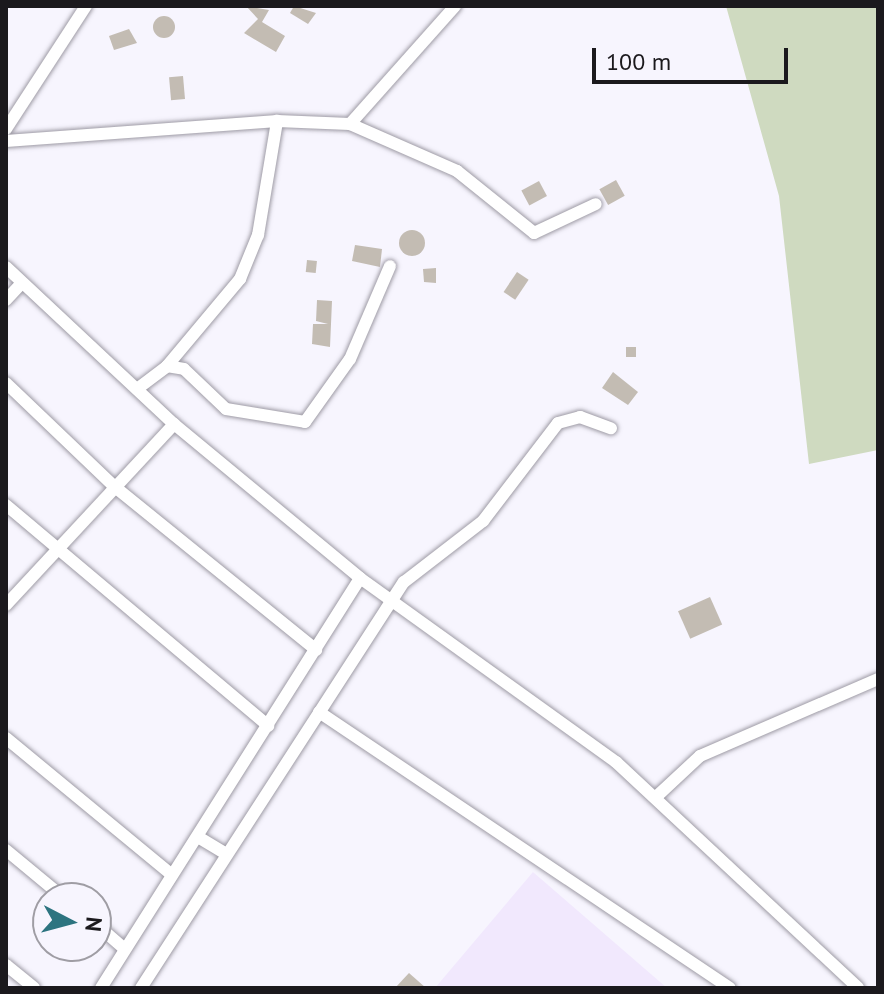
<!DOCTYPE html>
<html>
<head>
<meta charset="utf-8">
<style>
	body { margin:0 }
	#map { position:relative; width:884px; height:994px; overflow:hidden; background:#f7f5fe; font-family:"PT Sans",sans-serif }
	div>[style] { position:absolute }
	.industrial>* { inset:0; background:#f1e8fd }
	.green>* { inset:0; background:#cfdac0 }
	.building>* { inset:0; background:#c3bcb3; transform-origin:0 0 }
	.round { border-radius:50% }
	.roads { filter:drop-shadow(0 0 2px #9e9ba5) drop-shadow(0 0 2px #9e9ba5) }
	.minor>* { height:12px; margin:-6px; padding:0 6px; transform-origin:6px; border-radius:6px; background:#fff }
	span { translate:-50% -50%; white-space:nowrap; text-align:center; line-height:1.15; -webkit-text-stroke:6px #f7f5fe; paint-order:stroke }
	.frame { position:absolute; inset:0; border:8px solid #1b191d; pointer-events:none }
	.north { position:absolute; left:32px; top:882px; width:80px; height:80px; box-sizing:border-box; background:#f7f5fe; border:2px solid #9f9da4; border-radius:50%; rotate:96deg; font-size:22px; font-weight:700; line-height:32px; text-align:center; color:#1b191d }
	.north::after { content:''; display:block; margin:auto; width:28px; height:36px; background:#2d7480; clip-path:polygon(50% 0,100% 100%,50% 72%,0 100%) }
	.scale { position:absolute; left:592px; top:48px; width:196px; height:36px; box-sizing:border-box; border:4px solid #1b191d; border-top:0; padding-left:10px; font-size:24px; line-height:28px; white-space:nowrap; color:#1b191d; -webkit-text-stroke:6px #f7f5fe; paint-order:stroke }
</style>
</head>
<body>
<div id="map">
	<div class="industrial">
		<div style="clip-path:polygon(533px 872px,667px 988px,435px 988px)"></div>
	</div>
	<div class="green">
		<div style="clip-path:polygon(726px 6px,878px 6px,878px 450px,809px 464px,779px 196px)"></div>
	</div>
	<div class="building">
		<div style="clip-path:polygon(246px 6px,269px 10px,262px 22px,285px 36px,276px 52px,244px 33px,258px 19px)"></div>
		<div style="clip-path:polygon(294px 6px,316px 13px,308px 24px,290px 13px)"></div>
		<div class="round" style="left:153px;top:16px;width:22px;height:22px"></div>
		<div style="clip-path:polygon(129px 29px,137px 43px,114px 50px,109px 36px)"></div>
		<div style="left:183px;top:76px;width:23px;height:14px;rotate:85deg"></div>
		<div style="left:616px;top:180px;width:18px;height:19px;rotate:61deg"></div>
		<div style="left:539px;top:181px;width:17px;height:20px;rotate:62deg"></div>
		<div class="round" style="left:399px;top:230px;width:26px;height:26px"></div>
		<div style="clip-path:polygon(355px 245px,382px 249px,380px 267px,352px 261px)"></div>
		<div style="left:307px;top:260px;width:10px;height:12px;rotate:6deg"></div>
		<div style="clip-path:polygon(436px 268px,436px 283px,424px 282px,423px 269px)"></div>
		<div style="left:517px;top:272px;width:14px;height:24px;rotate:34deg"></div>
		<div style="clip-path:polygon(317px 300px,332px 301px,330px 347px,312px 344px,313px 324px,328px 324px,316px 321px)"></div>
		<div style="left:626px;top:347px;width:10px;height:10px"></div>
		<div style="clip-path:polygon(613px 372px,638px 392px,628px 405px,602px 388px)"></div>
		<div style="left:710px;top:597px;width:30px;height:35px;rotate:66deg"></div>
		<div style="clip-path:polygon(409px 973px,426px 988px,395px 988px)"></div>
	</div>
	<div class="roads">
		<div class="minor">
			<div style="left:350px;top:124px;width:158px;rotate:-48.3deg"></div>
			<div style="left:6px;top:129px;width:147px;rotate:-57deg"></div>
			<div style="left:6px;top:141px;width:272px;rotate:-4.2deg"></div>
			<div style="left:277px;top:121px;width:73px;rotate:2.4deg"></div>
			<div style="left:350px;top:124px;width:117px;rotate:23.7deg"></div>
			<div style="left:457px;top:171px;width:99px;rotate:38.8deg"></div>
			<div style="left:534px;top:233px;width:68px;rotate:-25.1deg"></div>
			<div style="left:6px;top:267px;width:230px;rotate:43.1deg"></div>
			<div style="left:174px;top:424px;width:241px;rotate:39.6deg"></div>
			<div style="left:360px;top:578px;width:315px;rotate:35.7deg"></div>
			<div style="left:616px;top:762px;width:331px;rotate:43deg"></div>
			<div style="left:6px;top:300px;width:23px;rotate:-47deg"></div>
			<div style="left:167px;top:366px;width:114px;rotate:-50deg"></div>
			<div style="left:240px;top:279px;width:48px;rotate:-67.8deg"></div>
			<div style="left:258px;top:235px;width:116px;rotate:-80.5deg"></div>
			<div style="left:6px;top:383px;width:151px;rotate:43.7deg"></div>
			<div style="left:115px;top:487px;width:259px;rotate:39deg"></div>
			<div style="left:137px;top:389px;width:38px;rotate:-37deg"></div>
			<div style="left:167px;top:366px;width:17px;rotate:10deg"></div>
			<div style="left:184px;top:369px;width:58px;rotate:43.6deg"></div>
			<div style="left:226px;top:409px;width:80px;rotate:9.3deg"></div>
			<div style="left:305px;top:422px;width:77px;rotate:-54.5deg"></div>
			<div style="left:350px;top:359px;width:101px;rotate:-66.7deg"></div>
			<div style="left:6px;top:505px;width:343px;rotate:40.1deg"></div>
			<div style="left:6px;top:605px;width:247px;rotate:-47.1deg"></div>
			<div style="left:319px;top:712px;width:495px;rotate:33.9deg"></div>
			<div style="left:6px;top:738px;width:215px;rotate:39.5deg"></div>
			<div style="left:656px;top:797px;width:60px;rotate:-43deg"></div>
			<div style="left:700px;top:756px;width:194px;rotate:-23.4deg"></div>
			<div style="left:198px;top:837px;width:33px;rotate:31deg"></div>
			<div style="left:6px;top:850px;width:75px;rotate:39.6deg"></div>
			<div style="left:96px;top:924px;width:38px;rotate:41deg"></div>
			<div style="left:6px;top:965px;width:36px;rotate:39deg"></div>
			<div style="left:101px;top:988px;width:485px;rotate:-57.7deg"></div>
			<div style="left:141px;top:988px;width:484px;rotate:-57.1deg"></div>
			<div style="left:404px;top:582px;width:100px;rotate:-37.7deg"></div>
			<div style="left:483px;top:521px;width:123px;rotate:-52.6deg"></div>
			<div style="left:558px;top:423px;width:23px;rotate:-15deg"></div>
			<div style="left:580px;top:417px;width:33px;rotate:20deg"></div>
		</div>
	</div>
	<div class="frame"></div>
	<div class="north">N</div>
	<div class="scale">100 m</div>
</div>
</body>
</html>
